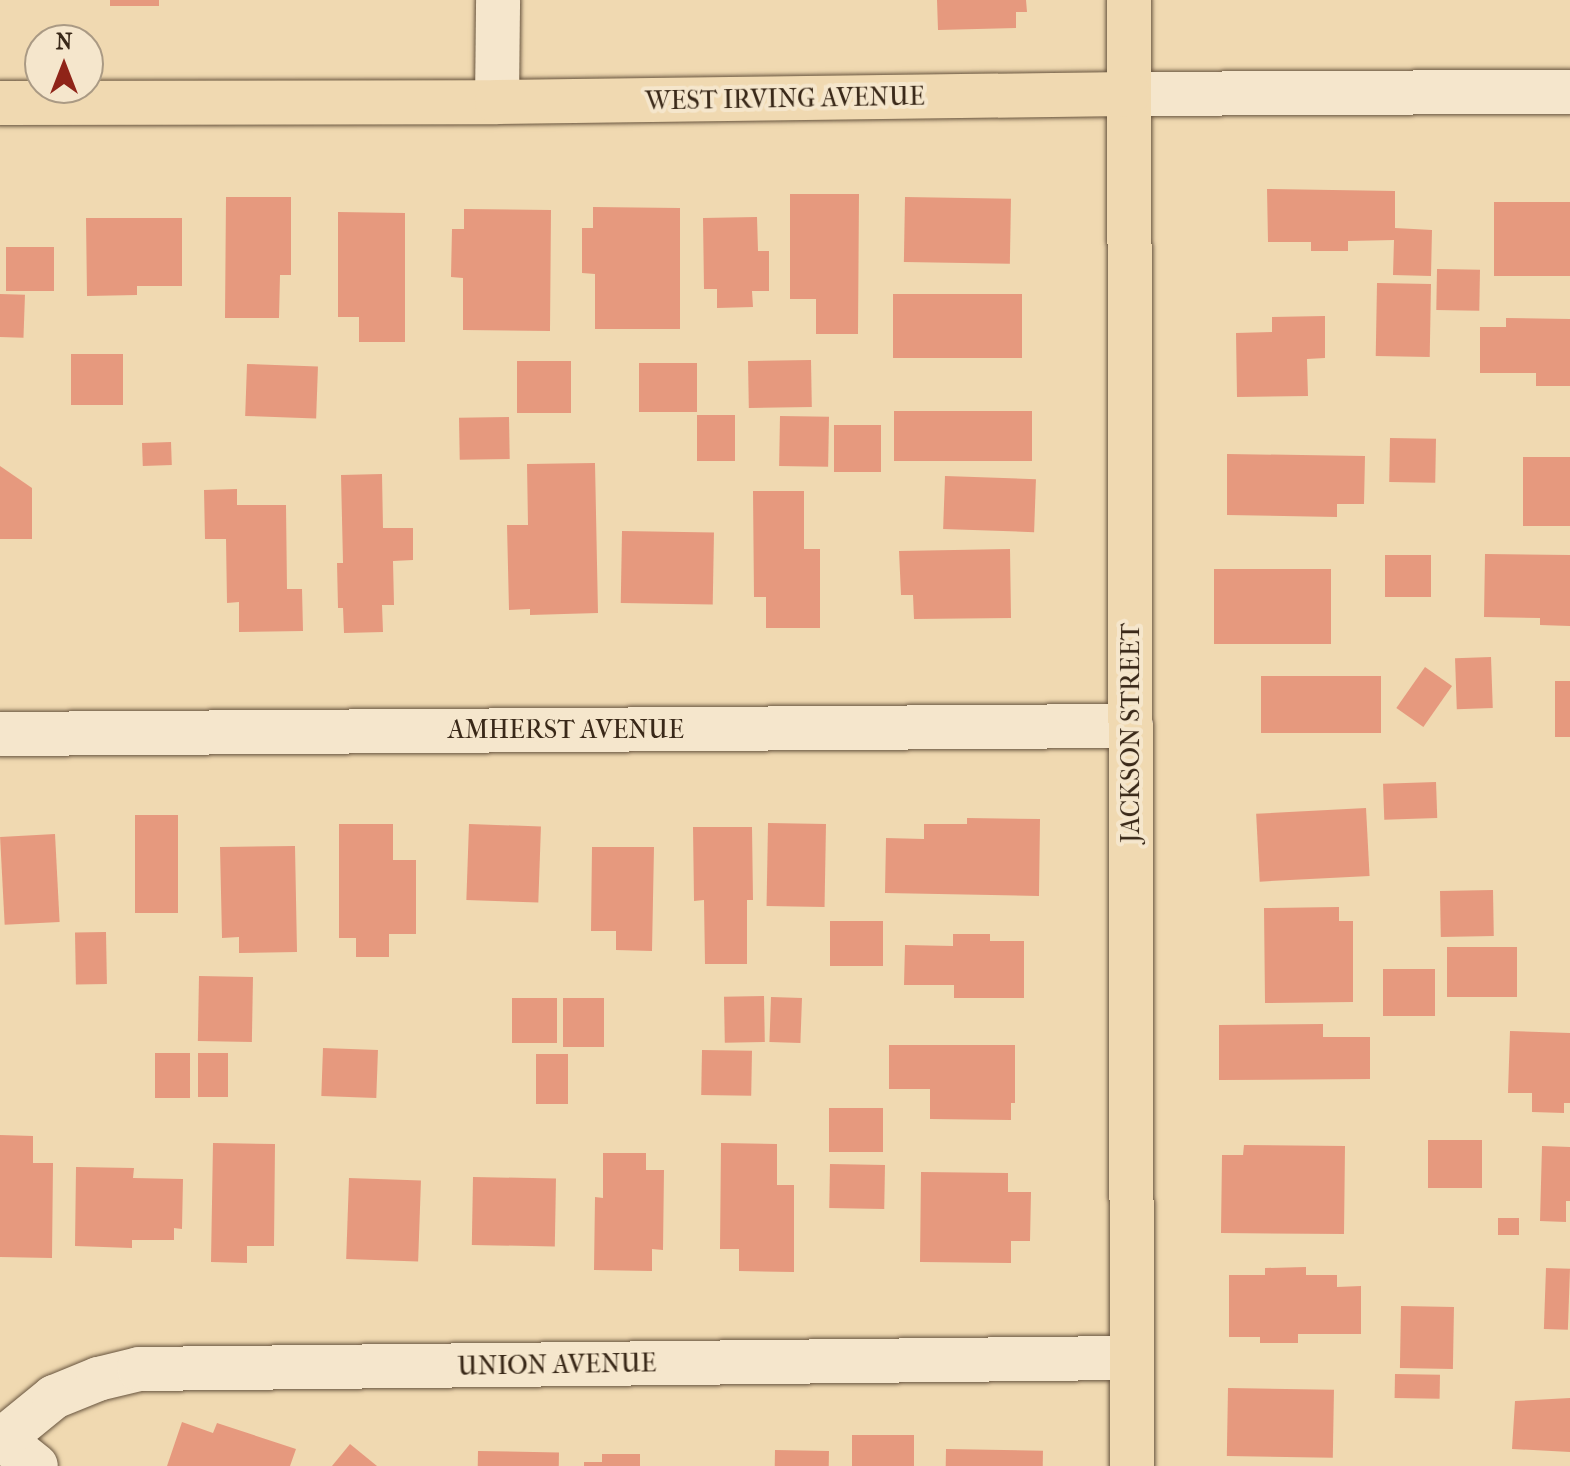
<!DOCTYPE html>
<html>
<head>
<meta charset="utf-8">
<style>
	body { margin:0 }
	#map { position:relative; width:1570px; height:1466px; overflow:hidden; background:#f0d9b1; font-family:"IM FELL French Canon",serif }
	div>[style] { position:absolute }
	.building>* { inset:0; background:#e6997e; transform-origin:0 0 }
	.roads { filter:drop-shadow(0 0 2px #67543e) drop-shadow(0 0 2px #67543e) }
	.minor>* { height:44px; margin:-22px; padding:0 22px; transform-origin:22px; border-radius:22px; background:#f5e6cc }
	.major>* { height:44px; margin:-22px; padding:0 22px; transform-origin:22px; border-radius:22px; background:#f0d9b1 }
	span { translate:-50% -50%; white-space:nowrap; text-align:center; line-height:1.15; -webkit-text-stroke:8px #f5e6cc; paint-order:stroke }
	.street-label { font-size:26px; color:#392818 }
	.north { position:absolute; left:24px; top:24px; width:80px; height:80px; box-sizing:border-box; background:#f5e6cc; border:2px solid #aa9a84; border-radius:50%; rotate:0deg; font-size:22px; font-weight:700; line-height:32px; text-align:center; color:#392818 }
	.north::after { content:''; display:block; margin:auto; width:28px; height:36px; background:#8f2418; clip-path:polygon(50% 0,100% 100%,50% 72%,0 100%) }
</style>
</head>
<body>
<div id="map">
	<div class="building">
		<div style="left:110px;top:0;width:49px;height:6px"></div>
		<div style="clip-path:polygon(937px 0,1026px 0,1027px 12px,1016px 12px,1016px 28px,938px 30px)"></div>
		<div style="clip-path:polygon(1267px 189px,1395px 191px,1395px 228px,1432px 230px,1431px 276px,1393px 275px,1394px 240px,1348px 241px,1348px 251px,1311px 251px,1311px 242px,1268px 242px)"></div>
		<div style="clip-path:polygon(790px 194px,859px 194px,858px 334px,816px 334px,816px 299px,790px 299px)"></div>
		<div style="clip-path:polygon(226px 197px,291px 197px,291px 275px,280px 275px,279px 318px,225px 318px)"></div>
		<div style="left:905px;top:197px;width:106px;height:65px;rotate:1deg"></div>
		<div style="left:1570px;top:202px;width:74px;height:76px;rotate:90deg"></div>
		<div style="clip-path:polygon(593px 207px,680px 208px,680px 329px,595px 329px,595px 274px,582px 273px,582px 228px,593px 228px)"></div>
		<div style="clip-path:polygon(464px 209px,551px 210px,550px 331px,463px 330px,463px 278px,451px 277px,452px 229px,464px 229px)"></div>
		<div style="clip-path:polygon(338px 212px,405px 213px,405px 342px,359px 342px,359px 317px,338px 317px)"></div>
		<div style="clip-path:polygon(757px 217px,758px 251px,769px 251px,769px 291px,752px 291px,753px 307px,717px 308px,717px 289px,704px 289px,703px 218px)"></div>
		<div style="clip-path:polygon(86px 218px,182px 218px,182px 286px,137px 286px,137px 295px,87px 296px)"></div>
		<div style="left:6px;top:247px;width:48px;height:44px"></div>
		<div style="left:1437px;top:269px;width:43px;height:41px;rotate:1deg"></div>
		<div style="left:1377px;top:283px;width:54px;height:73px;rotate:1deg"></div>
		<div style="left:0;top:294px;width:25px;height:43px;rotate:2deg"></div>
		<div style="left:893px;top:294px;width:129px;height:64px"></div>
		<div style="clip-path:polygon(1325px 316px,1325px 358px,1307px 359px,1308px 396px,1237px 397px,1236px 333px,1272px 332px,1272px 317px)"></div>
		<div style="clip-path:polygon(1506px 318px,1570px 319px,1570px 386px,1536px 386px,1536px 373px,1480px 373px,1480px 327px,1506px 327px)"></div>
		<div style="left:71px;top:354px;width:52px;height:51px"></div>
		<div style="left:811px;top:360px;width:47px;height:63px;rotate:89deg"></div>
		<div style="left:517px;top:361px;width:54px;height:52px"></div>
		<div style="left:639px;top:363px;width:58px;height:49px"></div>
		<div style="left:247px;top:364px;width:71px;height:52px;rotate:2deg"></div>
		<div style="left:894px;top:411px;width:138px;height:50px"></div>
		<div style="left:697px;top:415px;width:38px;height:46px"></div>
		<div style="left:780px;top:416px;width:49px;height:50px;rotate:1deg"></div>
		<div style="left:509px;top:417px;width:42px;height:50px;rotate:89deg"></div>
		<div style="left:834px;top:425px;width:47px;height:47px"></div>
		<div style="left:1390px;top:438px;width:46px;height:44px;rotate:1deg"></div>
		<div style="left:171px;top:442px;width:23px;height:29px;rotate:88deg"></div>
		<div style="clip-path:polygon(1227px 454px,1365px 456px,1364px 504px,1337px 504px,1337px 517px,1227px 515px)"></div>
		<div style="left:1523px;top:457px;width:47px;height:69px"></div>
		<div style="clip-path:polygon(595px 463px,598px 613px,530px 615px,530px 609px,509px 610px,507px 525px,528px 525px,527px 464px)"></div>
		<div style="clip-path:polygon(0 466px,32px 488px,32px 539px,0 539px)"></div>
		<div style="clip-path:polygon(382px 474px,383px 528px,413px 528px,413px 560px,393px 561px,394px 605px,382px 605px,383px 632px,344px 633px,343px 608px,338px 608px,337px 563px,343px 563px,341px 475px)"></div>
		<div style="left:945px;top:476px;width:91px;height:53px;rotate:2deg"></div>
		<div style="clip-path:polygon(237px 489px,237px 505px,286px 505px,287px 589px,302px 589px,303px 631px,239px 632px,239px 602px,227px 603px,226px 539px,205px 539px,204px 490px)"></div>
		<div style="clip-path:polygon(753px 491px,804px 491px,804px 549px,820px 549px,820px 628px,766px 628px,766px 597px,754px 597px)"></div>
		<div style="left:622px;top:531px;width:92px;height:72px;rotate:1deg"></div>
		<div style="clip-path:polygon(1010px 549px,1011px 618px,914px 619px,913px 595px,901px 595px,899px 551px)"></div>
		<div style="clip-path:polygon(1485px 554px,1570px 555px,1570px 626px,1540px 625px,1540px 618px,1484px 617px)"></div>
		<div style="left:1385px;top:555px;width:46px;height:42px"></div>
		<div style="left:1214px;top:569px;width:117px;height:75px"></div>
		<div style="left:1491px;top:657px;width:51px;height:36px;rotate:88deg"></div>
		<div style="left:1425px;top:667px;width:33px;height:50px;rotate:35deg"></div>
		<div style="left:1381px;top:676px;width:57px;height:120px;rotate:90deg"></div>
		<div style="left:1555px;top:681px;width:15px;height:56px"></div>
		<div style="left:1436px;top:782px;width:36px;height:53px;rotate:88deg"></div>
		<div style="left:1366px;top:808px;width:68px;height:110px;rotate:87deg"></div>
		<div style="left:135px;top:815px;width:43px;height:98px"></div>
		<div style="clip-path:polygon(967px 818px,1040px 819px,1039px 896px,885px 893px,886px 838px,924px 839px,924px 824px,967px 824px)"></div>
		<div style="left:768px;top:823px;width:58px;height:83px;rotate:1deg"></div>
		<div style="clip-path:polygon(339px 824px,393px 824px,393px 860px,416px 860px,416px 934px,389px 934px,389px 957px,356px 957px,356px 938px,339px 938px)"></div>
		<div style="left:469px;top:824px;width:72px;height:76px;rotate:2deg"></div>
		<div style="clip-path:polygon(693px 827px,752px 827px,753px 900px,747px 900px,747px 964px,705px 964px,704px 900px,694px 901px)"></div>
		<div style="left:55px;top:834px;width:88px;height:55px;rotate:87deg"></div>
		<div style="clip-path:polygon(295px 846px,297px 952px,239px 953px,239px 937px,222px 938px,220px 847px)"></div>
		<div style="clip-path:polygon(592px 847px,654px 847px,652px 951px,616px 950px,616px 931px,591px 931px)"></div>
		<div style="left:1493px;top:890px;width:46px;height:53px;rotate:89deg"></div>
		<div style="clip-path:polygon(1339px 907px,1339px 921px,1353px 921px,1353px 1002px,1265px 1003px,1264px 908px)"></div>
		<div style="left:830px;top:921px;width:53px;height:45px"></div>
		<div style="left:106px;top:932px;width:52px;height:31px;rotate:89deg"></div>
		<div style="clip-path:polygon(953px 934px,990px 934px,990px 941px,1024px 941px,1024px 998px,954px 998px,954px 985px,904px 985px,905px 945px,953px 946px)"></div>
		<div style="left:1447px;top:947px;width:70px;height:50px"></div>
		<div style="left:1383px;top:969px;width:52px;height:47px"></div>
		<div style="left:199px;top:976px;width:54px;height:65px;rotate:1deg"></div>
		<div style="left:764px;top:996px;width:46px;height:40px;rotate:89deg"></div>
		<div style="left:771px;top:997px;width:31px;height:45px;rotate:2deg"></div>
		<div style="left:512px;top:998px;width:45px;height:45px"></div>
		<div style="left:563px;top:998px;width:41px;height:49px"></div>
		<div style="clip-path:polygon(1323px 1024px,1323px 1037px,1370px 1037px,1370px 1079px,1219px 1080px,1219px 1025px)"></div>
		<div style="clip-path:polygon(1510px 1031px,1570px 1033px,1570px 1103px,1564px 1103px,1564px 1113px,1532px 1112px,1532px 1093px,1508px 1093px)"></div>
		<div style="clip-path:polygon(889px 1045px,1015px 1045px,1015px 1103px,1011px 1103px,1011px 1120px,930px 1119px,930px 1089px,889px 1089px)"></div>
		<div style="left:323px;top:1048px;width:55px;height:48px;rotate:2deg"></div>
		<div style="left:702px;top:1050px;width:50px;height:45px;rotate:1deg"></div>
		<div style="left:155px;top:1053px;width:35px;height:45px"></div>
		<div style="left:198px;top:1053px;width:30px;height:44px"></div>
		<div style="left:568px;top:1054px;width:50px;height:32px;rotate:90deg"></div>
		<div style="left:829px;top:1108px;width:54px;height:44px"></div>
		<div style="clip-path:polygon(0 1135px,33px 1136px,33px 1163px,53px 1163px,52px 1258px,0 1257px)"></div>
		<div style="left:1428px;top:1140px;width:54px;height:48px"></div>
		<div style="clip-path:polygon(213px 1143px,275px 1144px,274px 1246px,247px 1246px,247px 1263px,211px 1262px)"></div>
		<div style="clip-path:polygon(721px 1143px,777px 1144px,777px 1185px,794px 1185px,794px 1272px,739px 1271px,739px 1249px,720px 1249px)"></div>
		<div style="clip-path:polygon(1244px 1145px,1345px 1146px,1344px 1234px,1221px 1233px,1222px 1155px,1243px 1155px)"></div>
		<div style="clip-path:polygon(1542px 1146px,1570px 1147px,1570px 1201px,1566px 1201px,1566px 1222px,1540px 1221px)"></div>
		<div style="clip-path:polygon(603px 1153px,646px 1153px,646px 1170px,664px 1170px,663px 1250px,652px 1249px,652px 1271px,594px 1270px,595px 1197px,603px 1198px)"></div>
		<div style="left:830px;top:1164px;width:55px;height:44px;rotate:1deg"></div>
		<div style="clip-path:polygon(76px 1167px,134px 1168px,133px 1178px,183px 1179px,182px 1229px,174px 1228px,174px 1240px,132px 1240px,132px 1248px,75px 1246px)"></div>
		<div style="clip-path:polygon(921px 1172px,1008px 1173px,1008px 1192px,1031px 1192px,1030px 1241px,1011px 1241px,1011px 1263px,920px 1262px)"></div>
		<div style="left:473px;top:1177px;width:83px;height:68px;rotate:1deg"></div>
		<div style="left:349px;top:1178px;width:72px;height:81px;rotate:2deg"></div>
		<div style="left:1519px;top:1218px;width:17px;height:21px;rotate:90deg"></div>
		<div style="clip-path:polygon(1306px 1267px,1306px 1275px,1337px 1275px,1337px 1287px,1361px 1286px,1361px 1334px,1298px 1334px,1298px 1343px,1260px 1343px,1260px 1337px,1229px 1337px,1229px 1275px,1265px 1275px,1265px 1268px)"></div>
		<div style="left:1546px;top:1268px;width:24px;height:61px;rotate:2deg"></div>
		<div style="left:1401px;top:1306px;width:53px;height:62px;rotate:1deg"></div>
		<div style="left:1395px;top:1374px;width:45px;height:24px;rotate:1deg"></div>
		<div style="left:1228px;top:1388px;width:106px;height:68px;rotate:1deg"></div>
		<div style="clip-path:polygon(1570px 1398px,1570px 1452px,1512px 1449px,1515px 1401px)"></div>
		<div style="clip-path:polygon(182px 1422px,213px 1433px,217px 1423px,296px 1449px,290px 1466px,167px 1466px)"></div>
		<div style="left:852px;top:1435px;width:62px;height:31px"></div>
		<div style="clip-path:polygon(350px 1444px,377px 1466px,332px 1466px)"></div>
		<div style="left:946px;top:1449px;width:97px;height:17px;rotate:1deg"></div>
		<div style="left:775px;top:1450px;width:54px;height:16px;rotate:1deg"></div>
		<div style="left:478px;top:1451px;width:81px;height:15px;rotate:1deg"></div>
		<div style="clip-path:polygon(602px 1454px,640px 1454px,640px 1466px,584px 1466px,584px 1462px,602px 1462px)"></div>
	</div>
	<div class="roads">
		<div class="minor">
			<div style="left:1128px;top:94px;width:442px;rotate:-0.3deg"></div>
			<div style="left:497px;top:102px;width:102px;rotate:-89.4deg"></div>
			<div style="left:0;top:734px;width:1131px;rotate:-0.41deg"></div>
			<div style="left:0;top:1437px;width:46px;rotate:38.9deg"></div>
			<div style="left:0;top:1441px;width:70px;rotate:-39.2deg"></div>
			<div style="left:54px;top:1397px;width:48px;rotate:-22.2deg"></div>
			<div style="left:98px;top:1379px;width:42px;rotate:-13.7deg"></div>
			<div style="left:139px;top:1369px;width:992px;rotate:-0.64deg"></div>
		</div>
		<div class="major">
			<div style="left:1129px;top:0;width:1466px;rotate:89.88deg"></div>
			<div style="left:0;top:103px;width:497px;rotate:-0.1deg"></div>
			<div style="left:497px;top:102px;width:631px;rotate:-0.73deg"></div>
		</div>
	</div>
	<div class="street-label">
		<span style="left:785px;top:99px;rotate:-1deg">WEST IRVING AVENUE</span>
		<span style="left:566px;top:730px">AMHERST AVENUE</span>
		<span style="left:1131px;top:733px;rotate:-90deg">JACKSON STREET</span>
		<span style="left:557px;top:1365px;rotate:-1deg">UNION AVENUE</span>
	</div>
	<div class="north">N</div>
</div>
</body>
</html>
